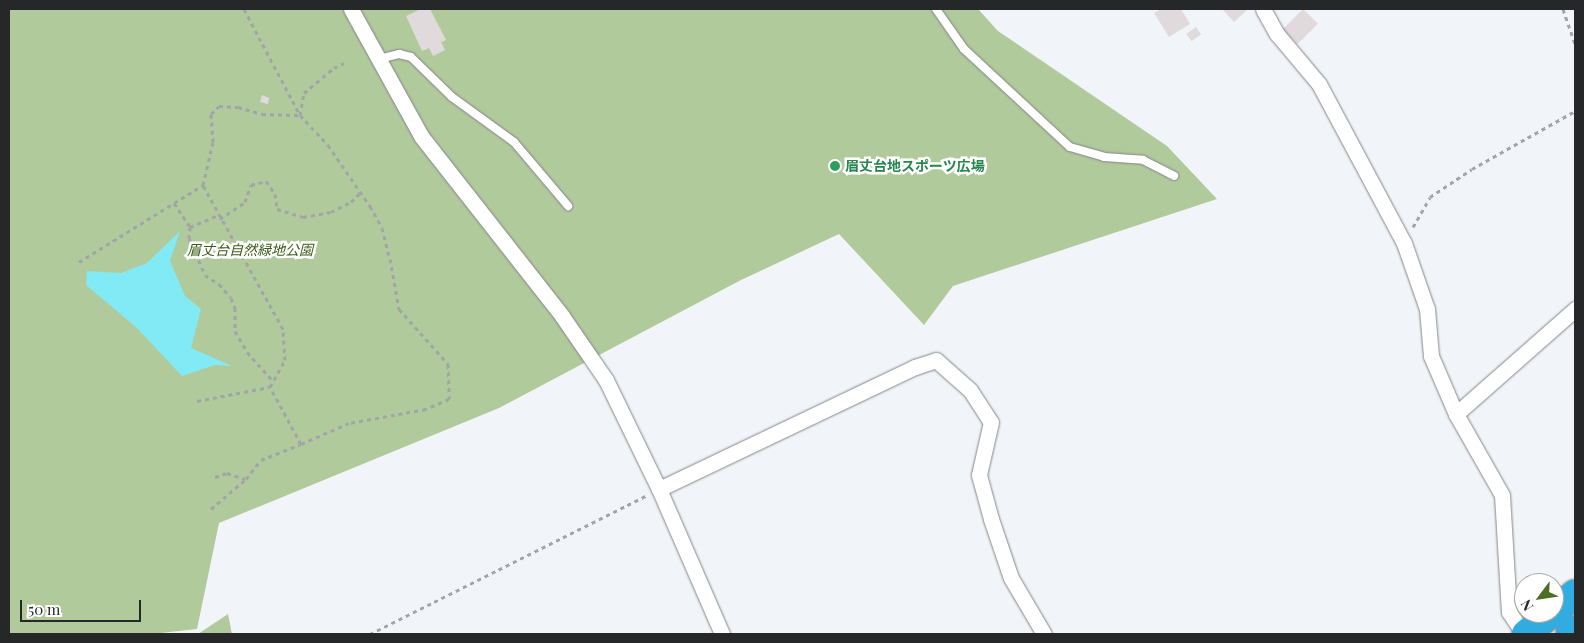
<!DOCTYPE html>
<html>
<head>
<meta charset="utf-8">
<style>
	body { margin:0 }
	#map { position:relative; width:1584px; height:643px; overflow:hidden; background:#f1f5f9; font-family:"Playfair Display","Noto Sans JP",serif }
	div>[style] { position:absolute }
	.green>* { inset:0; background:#b1ca9c }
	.water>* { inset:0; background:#81eaf4 }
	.building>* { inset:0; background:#e0dadc; transform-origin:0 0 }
	.path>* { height:3px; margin-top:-1.5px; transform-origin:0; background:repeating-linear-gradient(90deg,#a1a5a8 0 4px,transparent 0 8px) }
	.roads { filter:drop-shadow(0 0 1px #83868a) drop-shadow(0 0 1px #83868a) }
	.lane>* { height:8px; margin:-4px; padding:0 4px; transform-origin:4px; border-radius:4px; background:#fff }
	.street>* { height:15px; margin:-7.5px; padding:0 7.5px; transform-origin:7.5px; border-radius:7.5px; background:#fff }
	.highway>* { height:28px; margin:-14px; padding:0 14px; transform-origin:14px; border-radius:14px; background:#30ace1 }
	.dots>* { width:14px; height:14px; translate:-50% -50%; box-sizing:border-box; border:2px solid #fff; border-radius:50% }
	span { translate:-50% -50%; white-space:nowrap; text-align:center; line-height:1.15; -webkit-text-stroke:5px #fff; paint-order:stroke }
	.leisure-label { font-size:14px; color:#27864d; font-weight:700 }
	.left { translate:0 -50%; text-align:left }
	.park-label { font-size:14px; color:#3b5b16; font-style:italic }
	.frame { position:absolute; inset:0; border:10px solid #252728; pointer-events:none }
	.north { position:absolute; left:1514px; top:573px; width:50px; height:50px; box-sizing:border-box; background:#fff; border:1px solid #a8a9a9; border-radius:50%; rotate:239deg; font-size:14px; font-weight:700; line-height:20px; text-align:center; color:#252728 }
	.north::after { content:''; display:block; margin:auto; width:18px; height:22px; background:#4c6e25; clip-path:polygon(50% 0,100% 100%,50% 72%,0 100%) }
	.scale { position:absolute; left:20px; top:600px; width:121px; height:22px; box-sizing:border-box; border:2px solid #252728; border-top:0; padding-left:6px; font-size:15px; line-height:18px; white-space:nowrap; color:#252728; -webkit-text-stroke:4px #fff; paint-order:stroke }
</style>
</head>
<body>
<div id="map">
	<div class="green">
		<div style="clip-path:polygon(9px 9px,978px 9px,998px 31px,1167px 146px,1217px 199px,953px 286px,924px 325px,839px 234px,741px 280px,499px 408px,219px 523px,197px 629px,152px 634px,9px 634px)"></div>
		<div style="clip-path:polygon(228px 614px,232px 634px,198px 634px)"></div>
	</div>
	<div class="water">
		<div style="clip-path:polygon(180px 231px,170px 261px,185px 296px,201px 309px,191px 348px,232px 366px,215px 365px,182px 376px,137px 328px,86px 285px,87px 271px,121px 273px,147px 263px)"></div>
	</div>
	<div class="building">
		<div style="clip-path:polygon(421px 9px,430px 9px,446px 40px,441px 42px,445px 50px,433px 56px,429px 48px,422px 51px,406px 16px)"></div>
		<div style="clip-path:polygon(1161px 9px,1181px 9px,1190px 24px,1169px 37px,1154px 13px)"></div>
		<div style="clip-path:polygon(1222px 9px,1246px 9px,1247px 10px,1234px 22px)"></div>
		<div style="left:1303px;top:9px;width:21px;height:29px;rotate:45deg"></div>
		<div style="left:1196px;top:27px;width:9px;height:12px;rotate:54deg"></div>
		<div style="clip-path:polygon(262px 95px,269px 98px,268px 104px,260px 102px)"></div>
	</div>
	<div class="path">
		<div style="left:244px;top:9px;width:120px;rotate:62.2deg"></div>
		<div style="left:300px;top:115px;width:41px;rotate:47deg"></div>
		<div style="left:328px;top:145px;width:74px;rotate:55.5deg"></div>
		<div style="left:370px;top:206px;width:25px;rotate:61deg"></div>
		<div style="left:382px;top:228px;width:32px;rotate:76deg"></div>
		<div style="left:390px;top:259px;width:51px;rotate:79.8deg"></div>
		<div style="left:399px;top:309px;width:74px;rotate:48.3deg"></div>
		<div style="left:448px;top:364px;width:35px;rotate:88deg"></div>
		<div style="left:449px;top:399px;width:25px;rotate:157deg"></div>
		<div style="left:426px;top:409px;width:78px;rotate:169.7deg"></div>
		<div style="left:349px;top:423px;width:52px;rotate:156.4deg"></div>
		<div style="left:301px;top:444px;width:65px;rotate:-118.5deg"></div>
		<div style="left:270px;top:387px;width:31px;rotate:-61deg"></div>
		<div style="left:285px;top:360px;width:31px;rotate:-94deg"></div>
		<div style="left:283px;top:329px;width:165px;rotate:-119.1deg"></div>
		<div style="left:203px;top:185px;width:44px;rotate:-76.9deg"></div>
		<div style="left:213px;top:142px;width:28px;rotate:-94deg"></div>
		<div style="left:211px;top:114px;width:11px;rotate:-45deg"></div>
		<div style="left:219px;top:106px;width:19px;rotate:3deg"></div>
		<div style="left:238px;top:107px;width:25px;rotate:16deg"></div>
		<div style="left:262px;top:114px;width:38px;rotate:2deg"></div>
		<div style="left:300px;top:115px;width:22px;rotate:-80deg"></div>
		<div style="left:304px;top:93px;width:39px;rotate:-40deg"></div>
		<div style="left:334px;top:68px;width:11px;rotate:-27deg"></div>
		<div style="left:1563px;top:9px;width:36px;rotate:71deg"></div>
		<div style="left:174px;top:203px;width:29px;rotate:56deg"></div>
		<div style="left:190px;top:227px;width:30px;rotate:-23deg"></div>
		<div style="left:220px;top:219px;width:30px;rotate:-34deg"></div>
		<div style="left:245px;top:202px;width:18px;rotate:-71deg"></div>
		<div style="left:251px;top:185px;width:16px;rotate:-15deg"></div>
		<div style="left:266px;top:181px;width:16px;rotate:55deg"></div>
		<div style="left:275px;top:194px;width:15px;rotate:82deg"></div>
		<div style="left:277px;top:209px;width:27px;rotate:17deg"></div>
		<div style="left:303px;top:217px;width:28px;rotate:-10deg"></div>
		<div style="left:331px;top:212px;width:22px;rotate:-27deg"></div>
		<div style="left:351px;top:202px;width:14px;rotate:-45deg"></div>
		<div style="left:190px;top:227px;width:11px;rotate:95deg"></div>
		<div style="left:189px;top:238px;width:40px;rotate:66.6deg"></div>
		<div style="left:205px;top:275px;width:17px;rotate:33deg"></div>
		<div style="left:219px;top:284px;width:18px;rotate:49deg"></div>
		<div style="left:231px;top:298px;width:11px;rotate:68deg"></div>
		<div style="left:235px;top:308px;width:23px;rotate:90deg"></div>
		<div style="left:235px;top:331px;width:24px;rotate:60deg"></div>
		<div style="left:247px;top:352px;width:39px;rotate:48deg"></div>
		<div style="left:1413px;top:227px;width:34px;rotate:-60deg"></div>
		<div style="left:1430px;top:197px;width:50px;rotate:-33.7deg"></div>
		<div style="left:1472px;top:169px;width:118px;rotate:-29.4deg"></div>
		<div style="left:79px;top:262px;width:146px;rotate:-31.8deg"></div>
		<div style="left:197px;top:401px;width:74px;rotate:-10.9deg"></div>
		<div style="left:215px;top:477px;width:13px;rotate:-18deg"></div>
		<div style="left:227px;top:473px;width:19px;rotate:18deg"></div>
		<div style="left:211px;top:509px;width:46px;rotate:-40.6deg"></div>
		<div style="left:246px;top:479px;width:24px;rotate:-52deg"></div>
		<div style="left:261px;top:460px;width:43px;rotate:-21.8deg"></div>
		<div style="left:370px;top:634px;width:310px;rotate:-26.6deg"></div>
	</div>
	<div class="roads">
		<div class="lane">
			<div style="left:936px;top:9px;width:49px;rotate:55deg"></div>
			<div style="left:964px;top:49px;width:144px;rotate:42.8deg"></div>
			<div style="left:1070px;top:147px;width:35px;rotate:16deg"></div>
			<div style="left:1104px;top:157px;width:39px;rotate:4deg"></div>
			<div style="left:1143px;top:160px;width:35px;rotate:27deg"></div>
			<div style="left:379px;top:59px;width:21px;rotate:-14deg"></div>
			<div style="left:399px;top:54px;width:12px;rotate:14deg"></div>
			<div style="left:411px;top:57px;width:57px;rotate:44.3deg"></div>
			<div style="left:452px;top:97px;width:77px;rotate:36deg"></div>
			<div style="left:514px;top:142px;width:84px;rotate:49.8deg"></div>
		</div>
		<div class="street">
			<div style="left:351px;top:9px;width:145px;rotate:61.1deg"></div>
			<div style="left:421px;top:136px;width:229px;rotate:51.9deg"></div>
			<div style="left:562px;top:316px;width:78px;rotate:55.5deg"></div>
			<div style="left:606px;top:380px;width:121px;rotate:64.1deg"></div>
			<div style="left:659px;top:489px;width:158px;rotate:66.5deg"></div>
			<div style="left:1263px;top:9px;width:29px;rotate:61deg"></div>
			<div style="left:1277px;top:34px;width:65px;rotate:50deg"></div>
			<div style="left:1319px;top:84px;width:180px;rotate:61.9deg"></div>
			<div style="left:1404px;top:243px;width:70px;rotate:70.8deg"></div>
			<div style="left:1427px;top:309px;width:47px;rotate:85.1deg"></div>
			<div style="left:1431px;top:356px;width:63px;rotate:66.7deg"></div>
			<div style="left:1456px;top:414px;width:93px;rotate:60.4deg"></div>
			<div style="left:1502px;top:495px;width:117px;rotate:86.6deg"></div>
			<div style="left:1509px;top:612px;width:27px;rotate:56deg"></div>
			<div style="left:1456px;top:414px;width:159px;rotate:-41.4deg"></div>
			<div style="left:659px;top:489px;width:284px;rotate:-25.5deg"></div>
			<div style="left:915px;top:367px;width:22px;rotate:-18deg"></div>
			<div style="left:936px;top:360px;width:45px;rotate:41.4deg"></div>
			<div style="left:970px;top:390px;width:38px;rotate:57deg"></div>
			<div style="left:991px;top:422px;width:54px;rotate:102.8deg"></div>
			<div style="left:979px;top:475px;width:46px;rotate:74.7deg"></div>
			<div style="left:991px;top:519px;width:62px;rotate:71.3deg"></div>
			<div style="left:1011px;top:578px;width:65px;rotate:59.5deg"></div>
		</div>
		<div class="highway">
			<div style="left:1554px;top:612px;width:28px;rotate:-41deg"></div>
			<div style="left:1526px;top:634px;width:33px;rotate:-39deg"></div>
			<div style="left:1570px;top:634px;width:6px;rotate:-39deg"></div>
		</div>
	</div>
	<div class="dots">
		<div style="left:835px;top:166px;background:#2e9e5b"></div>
	</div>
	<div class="leisure-label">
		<span class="left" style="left:845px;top:166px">眉丈台地スポーツ広場</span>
	</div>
	<div class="park-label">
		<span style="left:250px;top:250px">眉丈台自然緑地公園</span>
	</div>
	<div class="frame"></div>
	<div class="north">N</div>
	<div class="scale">50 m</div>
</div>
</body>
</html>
